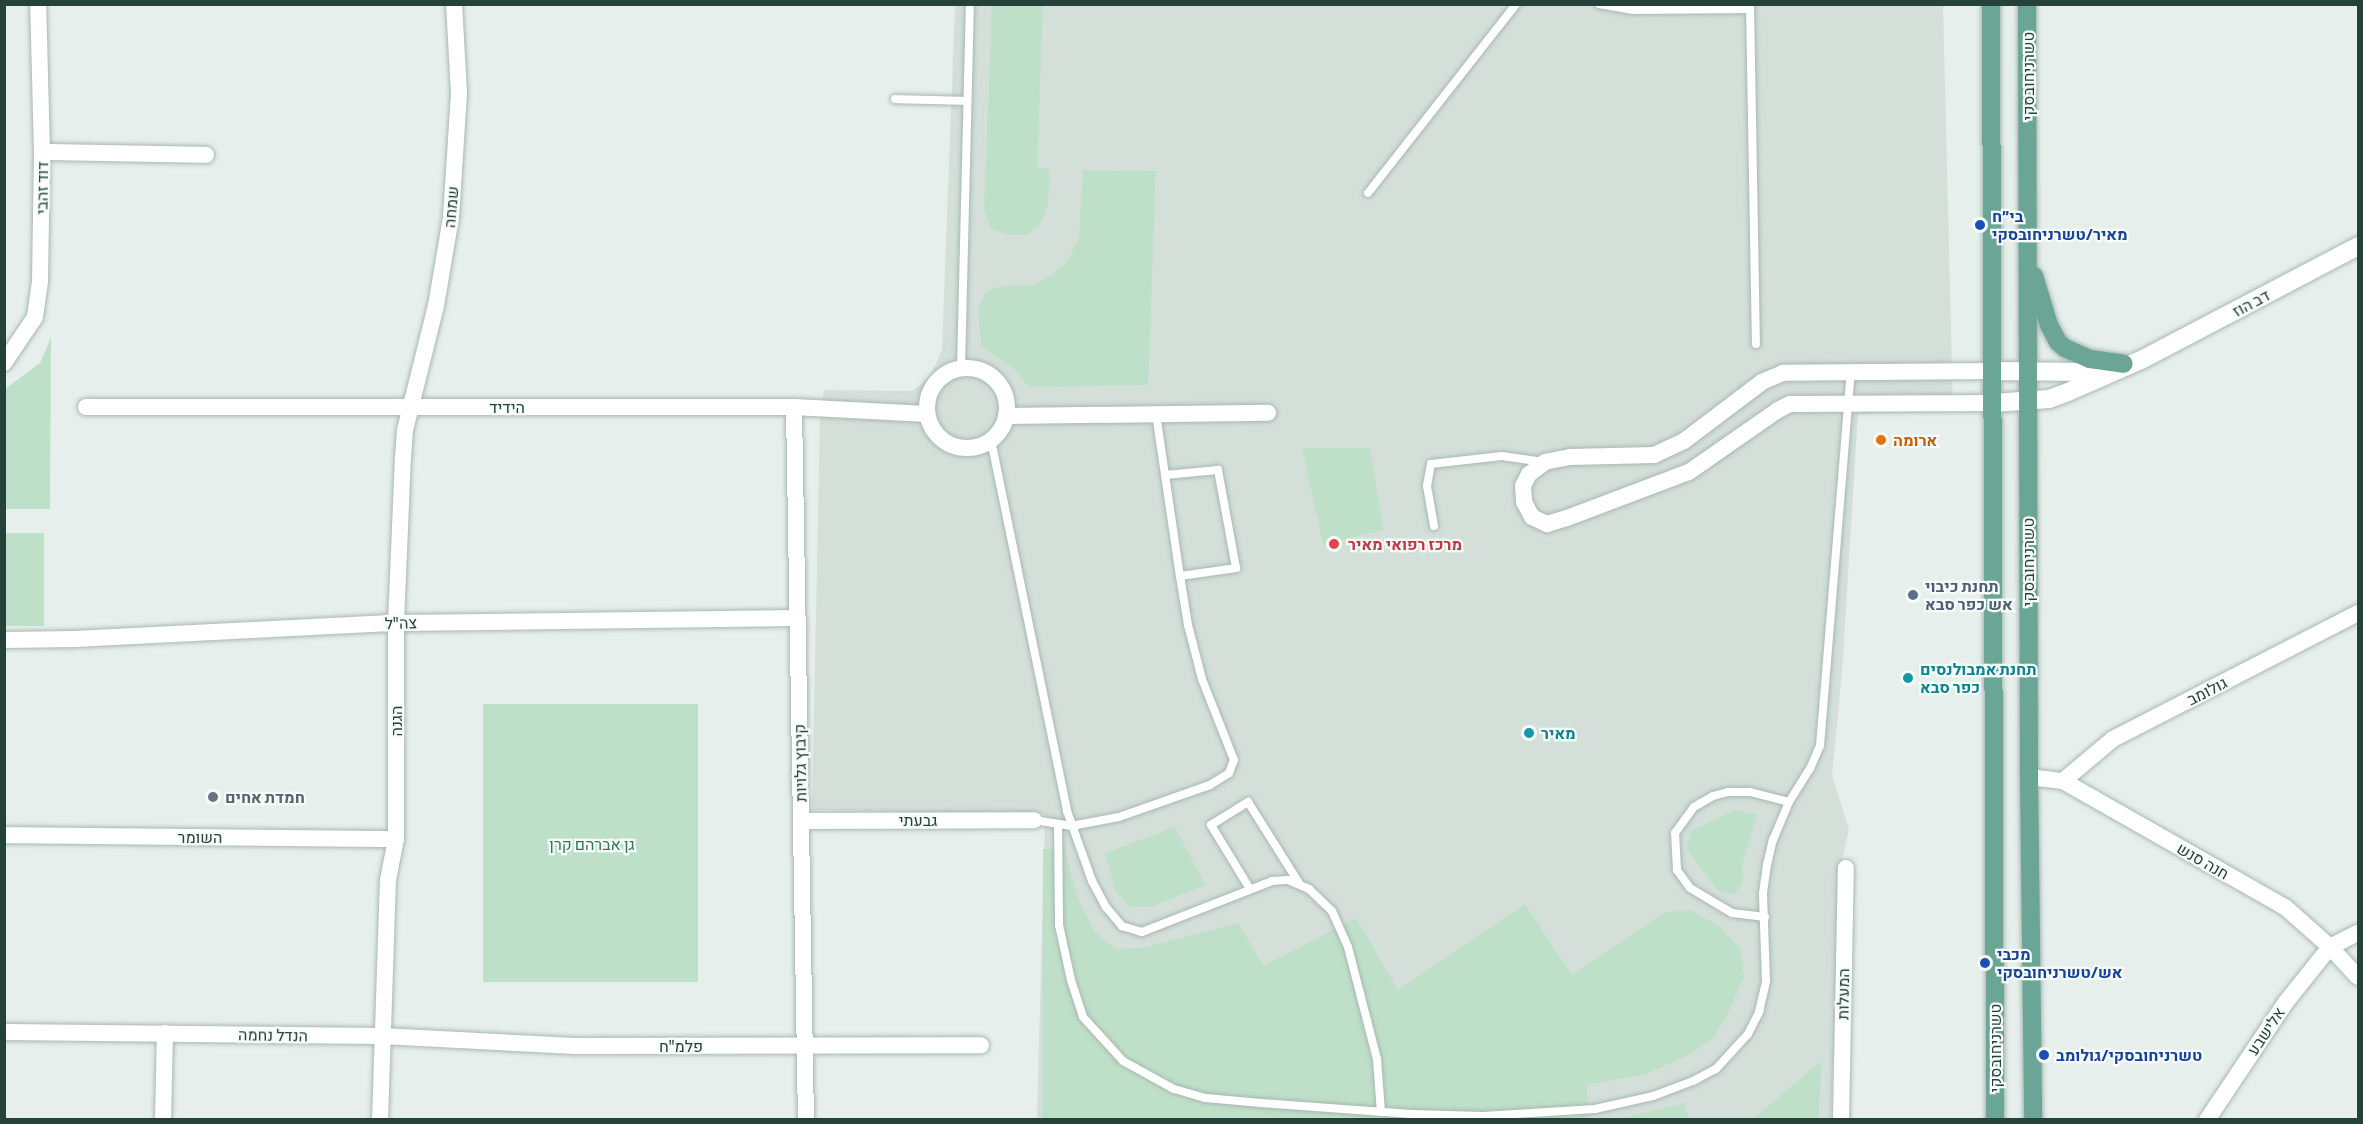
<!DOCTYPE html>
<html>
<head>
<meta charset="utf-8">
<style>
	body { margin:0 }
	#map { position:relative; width:2363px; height:1124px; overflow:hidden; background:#e6efeb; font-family:Commissioner,Heebo,sans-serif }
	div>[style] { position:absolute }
	.built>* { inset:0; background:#d4dfda }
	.green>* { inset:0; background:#bfe0c8; transform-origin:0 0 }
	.roads { filter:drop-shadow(0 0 2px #a8b8b2) drop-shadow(0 0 2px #a8b8b2) }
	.lane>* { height:8px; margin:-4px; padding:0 4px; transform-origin:4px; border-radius:4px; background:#fff }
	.street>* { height:16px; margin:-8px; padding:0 8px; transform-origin:8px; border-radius:8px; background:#fff }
	.street>.ring { margin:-8px; padding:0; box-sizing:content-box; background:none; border:16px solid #fff; border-radius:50% }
	.secondary>* { height:18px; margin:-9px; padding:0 9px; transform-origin:9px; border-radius:9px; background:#fff }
	.primary>* { height:18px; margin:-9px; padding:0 9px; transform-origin:9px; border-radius:9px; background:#6aa596 }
	.dots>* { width:16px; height:16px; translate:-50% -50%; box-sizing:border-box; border:3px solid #f7fbf9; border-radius:50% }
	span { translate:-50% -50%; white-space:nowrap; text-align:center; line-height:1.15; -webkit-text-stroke:4.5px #f7fbf9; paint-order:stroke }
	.street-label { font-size:16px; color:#24423a }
	.transit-label { font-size:16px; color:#164399; font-weight:700 }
	.left { translate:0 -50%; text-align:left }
	.food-label { font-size:16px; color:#c56008; font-weight:700 }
	.health-label { font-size:16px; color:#be3a42; font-weight:700 }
	.service-label { font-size:16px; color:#4e5e75; font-weight:700 }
	.culture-label { font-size:16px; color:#0d838f; font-weight:700 }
	.worship-label { font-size:16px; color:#5b616d; font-weight:700 }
	.park-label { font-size:16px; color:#2d7a4b }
	.frame { position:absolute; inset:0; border:6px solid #24423a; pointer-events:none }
</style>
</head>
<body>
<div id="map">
	<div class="built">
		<div style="clip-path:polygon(955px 5px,1943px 5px,1953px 411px,1858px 414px,1842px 672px,1832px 775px,1849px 829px,1840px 868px,1831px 1119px,1037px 1119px,1045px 814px,812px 810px,820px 417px,824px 390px,912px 391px,931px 376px,942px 349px)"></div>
	</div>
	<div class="green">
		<div style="clip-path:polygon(992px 4px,1043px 5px,1037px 167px,1050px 169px,1048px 203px,1042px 221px,1028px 235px,1009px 235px,991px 229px,984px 210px)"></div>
		<div style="clip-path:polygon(1083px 170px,1156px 171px,1148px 385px,1029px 387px,1015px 370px,981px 345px,978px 308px,986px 292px,1002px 286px,1035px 285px,1052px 275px,1069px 259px,1079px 237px)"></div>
		<div style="clip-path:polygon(51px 337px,50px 509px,5px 509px,5px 389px,40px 363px)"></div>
		<div style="clip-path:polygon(1302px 448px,1370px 448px,1383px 530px,1323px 545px)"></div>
		<div style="left:44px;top:533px;width:93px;height:39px;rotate:90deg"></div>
		<div style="left:698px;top:704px;width:278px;height:215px;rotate:90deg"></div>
		<div style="clip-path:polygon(1735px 810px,1757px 815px,1742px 865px,1743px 882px,1734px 895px,1718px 891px,1686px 848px,1692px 830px)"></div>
		<div style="clip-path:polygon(1175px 827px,1205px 885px,1151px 907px,1130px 907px,1116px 892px,1105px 853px)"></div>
		<div style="clip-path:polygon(1043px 849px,1064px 849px,1079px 901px,1094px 931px,1115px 949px,1142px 948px,1238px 923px,1264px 966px,1356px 918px,1398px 990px,1525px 904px,1572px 975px,1666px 912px,1691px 910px,1719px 926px,1740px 948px,1744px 976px,1729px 1011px,1713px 1039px,1684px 1057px,1646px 1074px,1587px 1085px,1588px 1119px,1042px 1120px)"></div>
		<div style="clip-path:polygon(1821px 1061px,1819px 1119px,1753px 1119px)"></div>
		<div style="clip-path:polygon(1684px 1103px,1689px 1119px,1619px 1119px)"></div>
	</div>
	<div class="roads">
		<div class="lane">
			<div style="left:1599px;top:4px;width:35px;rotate:10deg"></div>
			<div style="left:1633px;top:10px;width:117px;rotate:-0.5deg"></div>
			<div style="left:1750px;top:4px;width:340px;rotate:89deg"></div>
			<div style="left:895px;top:99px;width:72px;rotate:1.6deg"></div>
			<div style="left:1368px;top:193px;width:240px;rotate:-51.9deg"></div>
			<div style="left:961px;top:368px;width:364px;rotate:-88.6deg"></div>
			<div style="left:1156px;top:414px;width:164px;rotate:81.6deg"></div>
			<div style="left:1180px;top:576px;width:57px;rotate:-8.1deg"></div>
			<div style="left:1236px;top:568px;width:100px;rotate:-100.4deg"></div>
			<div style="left:1218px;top:470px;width:53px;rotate:174.6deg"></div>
			<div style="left:991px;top:440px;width:379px;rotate:78.4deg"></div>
			<div style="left:1067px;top:811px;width:74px;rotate:70.3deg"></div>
			<div style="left:1092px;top:881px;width:30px;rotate:62deg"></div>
			<div style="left:1106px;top:907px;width:25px;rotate:50deg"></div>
			<div style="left:1122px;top:926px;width:21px;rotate:17deg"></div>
			<div style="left:1142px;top:932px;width:140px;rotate:-21.4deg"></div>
			<div style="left:1272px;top:881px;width:16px;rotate:-4deg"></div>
			<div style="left:1288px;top:880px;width:23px;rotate:23deg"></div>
			<div style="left:1309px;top:889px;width:32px;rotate:44deg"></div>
			<div style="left:1332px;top:911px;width:39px;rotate:66deg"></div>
			<div style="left:1348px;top:947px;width:116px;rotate:75.5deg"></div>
			<div style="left:1377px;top:1059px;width:53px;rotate:85.7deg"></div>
			<div style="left:1434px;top:526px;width:41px;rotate:-99.9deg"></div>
			<div style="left:1427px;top:486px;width:22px;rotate:-80deg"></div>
			<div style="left:1431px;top:464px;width:71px;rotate:-6.4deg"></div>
			<div style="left:1502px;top:456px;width:42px;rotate:8.1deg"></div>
			<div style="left:1034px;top:820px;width:37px;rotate:9deg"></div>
			<div style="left:1071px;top:826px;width:49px;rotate:-10.6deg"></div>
			<div style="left:1119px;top:817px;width:96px;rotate:-19.4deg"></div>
			<div style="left:1210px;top:785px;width:22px;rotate:-32deg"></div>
			<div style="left:1229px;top:773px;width:14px;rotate:-69deg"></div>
			<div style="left:1234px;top:760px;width:87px;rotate:-111.6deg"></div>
			<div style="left:1202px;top:679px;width:56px;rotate:-104.5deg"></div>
			<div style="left:1188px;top:625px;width:50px;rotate:-99.3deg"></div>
			<div style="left:1058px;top:824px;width:101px;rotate:89.4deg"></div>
			<div style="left:1059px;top:925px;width:56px;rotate:77.7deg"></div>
			<div style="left:1071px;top:980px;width:39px;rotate:72deg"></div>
			<div style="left:1083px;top:1017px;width:59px;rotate:47.7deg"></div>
			<div style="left:1123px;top:1061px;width:58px;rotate:28.8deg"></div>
			<div style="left:1174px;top:1089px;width:33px;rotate:16deg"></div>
			<div style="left:1206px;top:1098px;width:55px;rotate:5.2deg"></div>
			<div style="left:1261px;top:1103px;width:151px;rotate:4.2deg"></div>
			<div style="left:1412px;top:1114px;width:71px;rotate:1.6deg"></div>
			<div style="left:1483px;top:1116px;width:112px;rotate:-3.6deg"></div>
			<div style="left:1595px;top:1109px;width:59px;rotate:-12.6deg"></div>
			<div style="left:1653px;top:1096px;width:43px;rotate:-20.6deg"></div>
			<div style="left:1693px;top:1081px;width:26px;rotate:-28deg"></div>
			<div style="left:1716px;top:1069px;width:47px;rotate:-47.6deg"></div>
			<div style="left:1748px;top:1034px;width:25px;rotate:-63deg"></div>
			<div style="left:1759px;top:1012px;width:32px;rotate:-77deg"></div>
			<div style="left:1766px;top:981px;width:88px;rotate:-92deg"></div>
			<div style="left:1763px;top:893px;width:28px;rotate:-82deg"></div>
			<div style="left:1767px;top:865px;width:26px;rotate:-77deg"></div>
			<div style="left:1773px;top:840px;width:41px;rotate:-67.2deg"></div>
			<div style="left:1789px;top:802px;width:39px;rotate:-58deg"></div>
			<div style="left:1810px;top:769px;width:25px;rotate:-67deg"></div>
			<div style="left:1820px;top:746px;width:375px;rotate:-85.3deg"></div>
			<div style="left:1250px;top:889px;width:75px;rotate:-121.4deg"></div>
			<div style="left:1211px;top:825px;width:44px;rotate:-31.9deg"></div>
			<div style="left:1248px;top:802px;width:96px;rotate:57.8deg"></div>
			<div style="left:1765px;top:917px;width:33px;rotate:-173deg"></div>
			<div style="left:1732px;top:913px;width:49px;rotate:-149.2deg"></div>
			<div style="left:1690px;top:888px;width:22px;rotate:-126deg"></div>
			<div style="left:1677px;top:870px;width:37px;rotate:-93deg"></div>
			<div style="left:1675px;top:833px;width:32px;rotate:-54deg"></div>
			<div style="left:1694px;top:807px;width:22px;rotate:-30deg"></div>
			<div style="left:1713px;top:796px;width:16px;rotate:-15deg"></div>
			<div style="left:1728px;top:792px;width:22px"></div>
			<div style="left:1750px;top:792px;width:40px;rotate:14.4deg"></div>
		</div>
		<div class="street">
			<div style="left:42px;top:152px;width:164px;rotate:1deg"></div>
			<div style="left:4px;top:363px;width:55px;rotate:-56deg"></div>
			<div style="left:35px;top:317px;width:36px;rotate:-82deg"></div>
			<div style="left:40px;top:281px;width:129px;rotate:-89.1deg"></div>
			<div style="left:42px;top:152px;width:148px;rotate:-91.5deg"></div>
			<div class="ring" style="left:927px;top:368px;width:64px;height:64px"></div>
			<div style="left:1993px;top:371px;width:210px;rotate:179.5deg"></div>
			<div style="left:1783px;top:373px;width:23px;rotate:157deg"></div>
			<div style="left:1762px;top:382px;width:98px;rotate:142.9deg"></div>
			<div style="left:1684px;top:441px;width:33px;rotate:155deg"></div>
			<div style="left:1654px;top:455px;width:84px;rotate:178.6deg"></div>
			<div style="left:1570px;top:457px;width:25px;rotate:169deg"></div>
			<div style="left:1545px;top:462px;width:20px;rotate:143deg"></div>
			<div style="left:1529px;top:474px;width:13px;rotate:117deg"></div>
			<div style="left:1523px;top:486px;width:16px;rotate:86deg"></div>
			<div style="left:1524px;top:502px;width:17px;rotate:62deg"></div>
			<div style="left:1532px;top:517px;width:17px;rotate:25deg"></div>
			<div style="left:1547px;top:524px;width:21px;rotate:-17deg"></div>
			<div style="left:1567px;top:518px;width:130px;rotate:-20.7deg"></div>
			<div style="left:1689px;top:472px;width:108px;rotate:-34.9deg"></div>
			<div style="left:1778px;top:410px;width:13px;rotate:-27deg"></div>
			<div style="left:1790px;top:404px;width:203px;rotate:-0.3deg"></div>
			<div style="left:86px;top:407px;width:708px"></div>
			<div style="left:794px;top:407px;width:133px;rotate:3deg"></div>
			<div style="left:794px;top:407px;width:713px;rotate:89.04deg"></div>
			<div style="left:1006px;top:416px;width:262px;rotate:-0.7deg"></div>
			<div style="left:4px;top:640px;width:71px;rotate:-0.8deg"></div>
			<div style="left:75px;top:639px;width:321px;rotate:-2.9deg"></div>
			<div style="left:396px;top:623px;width:402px;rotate:-0.7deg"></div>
			<div style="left:2029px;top:777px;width:34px;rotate:7deg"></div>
			<div style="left:2063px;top:781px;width:255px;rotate:29.6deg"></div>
			<div style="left:2285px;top:907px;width:60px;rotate:41.6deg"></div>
			<div style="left:2330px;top:947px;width:41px;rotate:47deg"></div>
			<div style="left:2063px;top:781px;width:65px;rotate:-40deg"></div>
			<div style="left:2113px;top:739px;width:276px;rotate:-27.2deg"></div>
			<div style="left:801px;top:821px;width:233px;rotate:-0.2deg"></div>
			<div style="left:4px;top:835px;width:392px;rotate:0.6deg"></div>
			<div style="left:4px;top:1032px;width:378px;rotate:0.6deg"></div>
			<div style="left:382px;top:1036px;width:193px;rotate:3deg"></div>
			<div style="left:575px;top:1046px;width:406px;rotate:-0.1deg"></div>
			<div style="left:163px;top:1120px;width:87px;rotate:-88.7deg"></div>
			<div style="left:380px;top:1120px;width:240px;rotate:-88.1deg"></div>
			<div style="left:388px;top:880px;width:42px;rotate:-79deg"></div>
			<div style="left:396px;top:839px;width:216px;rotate:-90deg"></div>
			<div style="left:396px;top:623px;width:165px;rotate:-87.6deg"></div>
			<div style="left:403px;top:458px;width:28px;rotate:-86deg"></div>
			<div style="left:405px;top:430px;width:128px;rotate:-76deg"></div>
			<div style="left:436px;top:306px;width:90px;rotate:-80.4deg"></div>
			<div style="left:451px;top:217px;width:124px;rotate:-86.3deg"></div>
			<div style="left:459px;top:93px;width:89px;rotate:-93.2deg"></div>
			<div style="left:1841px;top:1120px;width:252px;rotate:-88.9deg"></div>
			<div style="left:2207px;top:1120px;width:142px;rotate:-56.2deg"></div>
			<div style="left:2286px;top:1002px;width:70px;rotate:-51.3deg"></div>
			<div style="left:2330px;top:947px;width:31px;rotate:-27deg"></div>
		</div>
		<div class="secondary">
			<div style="left:1993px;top:371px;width:92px;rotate:0.6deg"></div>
			<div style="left:2085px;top:372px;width:21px;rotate:-8deg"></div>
			<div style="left:1993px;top:403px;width:56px;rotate:-4.1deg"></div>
			<div style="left:2049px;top:399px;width:20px;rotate:-20deg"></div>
			<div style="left:2068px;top:392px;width:82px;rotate:-23.7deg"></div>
			<div style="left:2143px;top:359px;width:243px;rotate:-27.7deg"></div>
		</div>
		<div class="primary">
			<div style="left:1991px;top:4px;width:1116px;rotate:89.79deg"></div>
			<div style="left:2027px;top:4px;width:773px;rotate:89.85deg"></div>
			<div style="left:2029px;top:777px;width:343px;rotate:89.3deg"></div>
			<div style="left:2034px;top:276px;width:51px;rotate:73deg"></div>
			<div style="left:2049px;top:325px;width:19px;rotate:62deg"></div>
			<div style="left:2058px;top:342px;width:9px;rotate:41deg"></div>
			<div style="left:2065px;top:348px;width:27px;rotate:24deg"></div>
			<div style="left:2090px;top:359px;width:34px;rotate:8deg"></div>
		</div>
	</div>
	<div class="dots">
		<div style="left:1980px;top:225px;background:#1a4fb4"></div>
		<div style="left:1881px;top:440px;background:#e8710a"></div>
		<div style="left:1334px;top:544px;background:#e0444e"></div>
		<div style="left:1913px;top:595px;background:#5c6f8a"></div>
		<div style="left:1908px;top:678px;background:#0f9aa8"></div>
		<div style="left:1529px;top:733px;background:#0f9aa8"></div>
		<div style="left:213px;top:797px;background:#6b7280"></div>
		<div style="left:1985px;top:963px;background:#1a4fb4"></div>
		<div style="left:2044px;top:1055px;background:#1a4fb4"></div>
	</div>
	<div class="street-label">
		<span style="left:2028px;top:76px;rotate:-90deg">טשרניחובסקי</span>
		<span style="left:42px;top:188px;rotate:-89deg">דוד זהבי</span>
		<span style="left:451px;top:207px;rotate:-85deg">שמחה</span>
		<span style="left:2251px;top:303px;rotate:-28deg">דב הוז</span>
		<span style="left:507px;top:407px">הידיד</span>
		<span style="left:2028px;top:562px;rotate:-90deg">טשרניחובסקי</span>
		<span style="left:401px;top:623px;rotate:-2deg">צה"ל</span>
		<span style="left:2207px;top:691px;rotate:-27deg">גולומב</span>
		<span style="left:396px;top:721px;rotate:-90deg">הגנה</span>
		<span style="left:800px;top:763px;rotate:-91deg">קיבוץ גלויות</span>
		<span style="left:918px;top:820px">גבעתי</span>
		<span style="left:200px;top:837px">השומר</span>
		<span style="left:2203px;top:861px;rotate:30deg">חנה סנש</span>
		<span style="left:1843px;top:994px;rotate:-89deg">המעלות</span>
		<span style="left:2266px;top:1031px;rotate:-56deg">אלישבע</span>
		<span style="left:273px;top:1035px;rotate:1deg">הנדל נחמה</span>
		<span style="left:681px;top:1046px">פלמ"ח</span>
		<span style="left:1995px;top:1048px;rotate:-90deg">טשרניחובסקי</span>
	</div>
	<div class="transit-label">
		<span class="left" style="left:1992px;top:225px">בי״ח<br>מאיר/טשרניחובסקי</span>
		<span class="left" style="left:1997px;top:963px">מכבי<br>אש/טשרניחובסקי</span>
		<span class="left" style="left:2056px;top:1055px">טשרניחובסקי/גולומב</span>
	</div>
	<div class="food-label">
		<span class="left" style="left:1893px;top:440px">ארומה</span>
	</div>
	<div class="health-label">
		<span class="left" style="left:1348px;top:544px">מרכז רפואי מאיר</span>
	</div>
	<div class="service-label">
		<span class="left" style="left:1925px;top:595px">תחנת כיבוי<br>אש כפר סבא</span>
	</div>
	<div class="culture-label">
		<span class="left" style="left:1920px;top:678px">תחנת אמבולנסים<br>כפר סבא</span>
		<span class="left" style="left:1541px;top:733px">מאיר</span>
	</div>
	<div class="worship-label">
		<span class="left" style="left:225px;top:797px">חמדת אחים</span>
	</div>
	<div class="park-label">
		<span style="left:592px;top:844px">גן אברהם קרן</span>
	</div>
	<div class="frame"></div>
</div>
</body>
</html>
